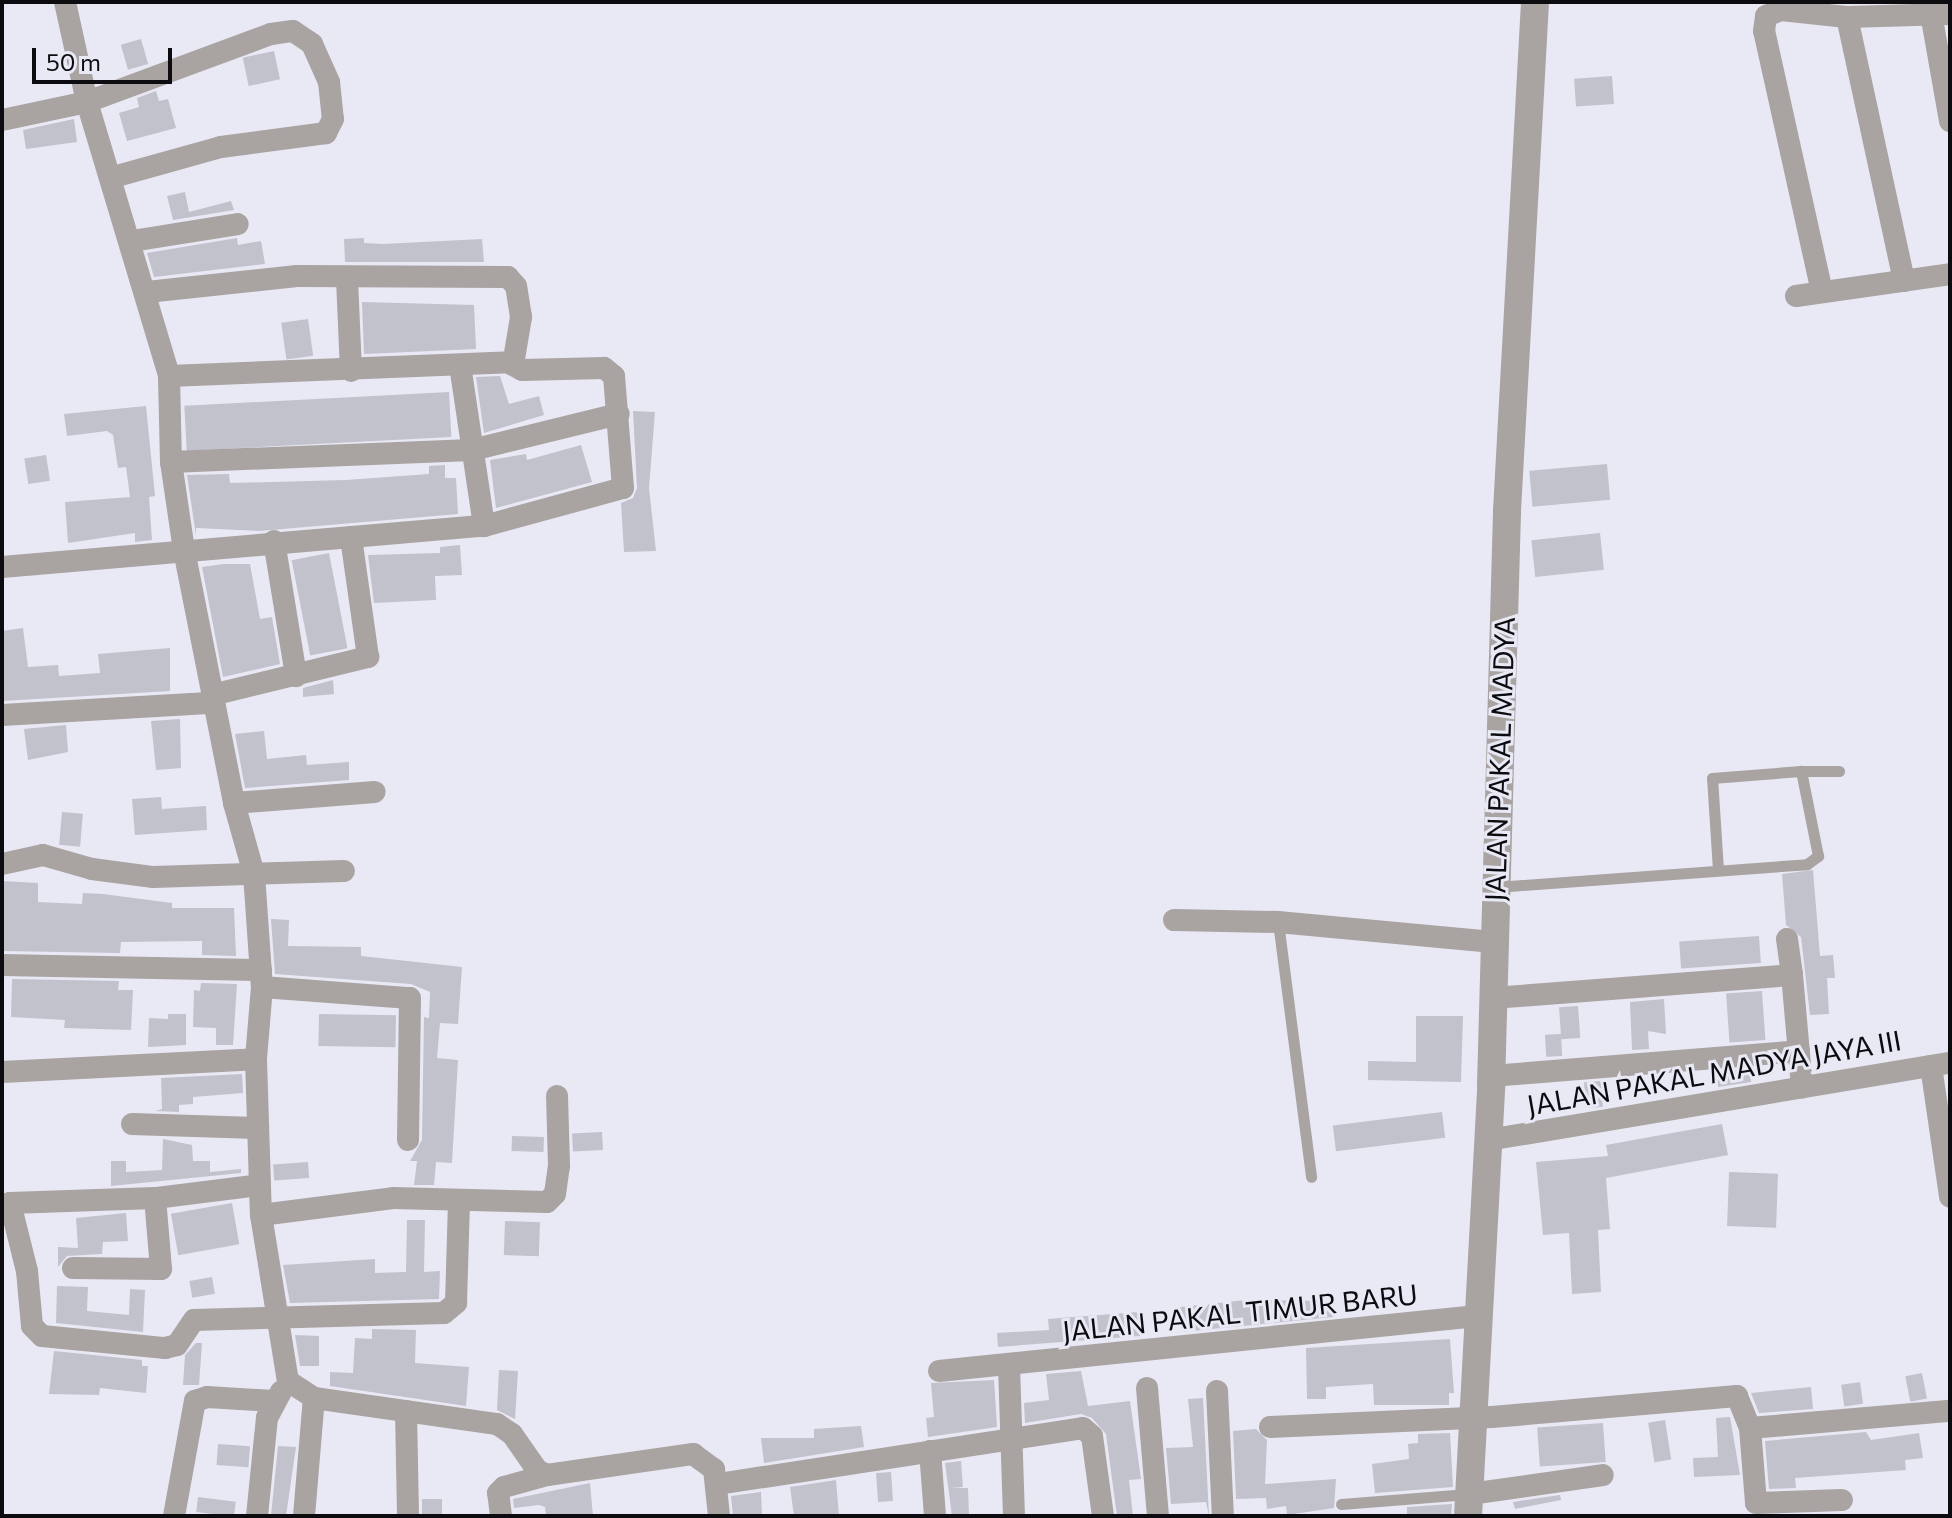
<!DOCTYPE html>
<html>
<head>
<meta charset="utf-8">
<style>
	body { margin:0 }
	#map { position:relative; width:1952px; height:1518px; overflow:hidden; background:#e9e9f5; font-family:Commissioner,sans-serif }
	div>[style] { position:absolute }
	.building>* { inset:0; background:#c2c2cd; transform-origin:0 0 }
	.service>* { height:11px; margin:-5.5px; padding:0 5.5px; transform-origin:5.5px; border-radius:5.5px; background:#a9a3a2 }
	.minor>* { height:22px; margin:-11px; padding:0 11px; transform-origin:11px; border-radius:11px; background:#a9a3a2 }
	.tertiary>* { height:28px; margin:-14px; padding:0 14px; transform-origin:14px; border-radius:14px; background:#a9a3a2 }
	span { translate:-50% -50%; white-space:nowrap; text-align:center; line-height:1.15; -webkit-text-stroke:6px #e9e9f5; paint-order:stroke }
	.street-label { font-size:28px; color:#0c0c10 }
	.frame { position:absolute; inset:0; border:4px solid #0c0c10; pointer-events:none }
	.scale { position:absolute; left:32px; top:48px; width:140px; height:36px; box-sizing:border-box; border:4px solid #0c0c10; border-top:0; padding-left:10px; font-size:24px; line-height:28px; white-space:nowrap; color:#0c0c10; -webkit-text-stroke:6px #e9e9f5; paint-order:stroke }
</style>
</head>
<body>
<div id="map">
	<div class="building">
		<div style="left:141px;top:39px;width:26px;height:21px;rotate:74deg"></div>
		<div style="left:274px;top:51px;width:29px;height:32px;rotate:78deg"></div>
		<div style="left:1612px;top:76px;width:28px;height:38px;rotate:86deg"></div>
		<div style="clip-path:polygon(156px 91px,159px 101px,168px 99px,176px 128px,127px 141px,119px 113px,139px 107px,137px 98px)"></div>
		<div style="clip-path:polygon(74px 119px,77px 142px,26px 149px,23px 130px)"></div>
		<div style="clip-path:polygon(185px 192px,189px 212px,231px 201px,234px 210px,173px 220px,167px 196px)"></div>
		<div style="clip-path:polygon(237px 238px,238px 245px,261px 241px,265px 264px,154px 277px,147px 253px)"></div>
		<div style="clip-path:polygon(364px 238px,364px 243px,383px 244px,482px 239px,484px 262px,345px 262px,344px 239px)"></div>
		<div style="clip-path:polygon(362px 302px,474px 305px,476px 349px,364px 354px)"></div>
		<div style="left:308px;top:319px;width:37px;height:27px;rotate:82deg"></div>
		<div style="clip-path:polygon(500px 376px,509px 404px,539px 396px,544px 415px,484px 433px,476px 377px)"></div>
		<div style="left:449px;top:392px;width:45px;height:265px;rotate:87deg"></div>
		<div style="clip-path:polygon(146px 406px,155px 496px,149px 497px,152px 540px,135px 542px,135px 533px,68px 543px,65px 502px,130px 497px,126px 467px,118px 468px,113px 435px,107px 431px,67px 436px,64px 414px)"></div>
		<div style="clip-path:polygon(633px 411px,655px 412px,649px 488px,656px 551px,624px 552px,621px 503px,633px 498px,637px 488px)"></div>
		<div style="clip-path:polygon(581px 445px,592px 482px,496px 508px,490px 460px,526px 454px,527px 460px)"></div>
		<div style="left:46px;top:455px;width:26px;height:22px;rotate:81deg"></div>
		<div style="left:1607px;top:464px;width:36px;height:78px;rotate:85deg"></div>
		<div style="clip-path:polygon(445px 465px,445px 478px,456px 478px,458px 514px,259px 531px,196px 528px,196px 536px,187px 475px,229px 474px,230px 483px,346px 480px,429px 474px,429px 466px)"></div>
		<div style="left:1600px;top:533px;width:37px;height:69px;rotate:84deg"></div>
		<div style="clip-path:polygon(460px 545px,462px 575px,435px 576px,436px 600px,374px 603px,368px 555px,440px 553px,440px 547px)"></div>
		<div style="left:329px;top:553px;width:97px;height:38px;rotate:79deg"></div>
		<div style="clip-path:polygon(224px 564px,250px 564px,260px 619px,272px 617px,280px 664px,223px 677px,202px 567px)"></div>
		<div style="clip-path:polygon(23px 628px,28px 667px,58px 665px,59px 676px,100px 673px,98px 654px,170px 648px,170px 691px,2px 701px,2px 631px)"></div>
		<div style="clip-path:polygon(333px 680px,334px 694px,303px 697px,303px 688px)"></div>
		<div style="clip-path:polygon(180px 719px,181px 768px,156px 770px,151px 721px)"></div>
		<div style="clip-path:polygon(66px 725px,68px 752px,28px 760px,24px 729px)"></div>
		<div style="clip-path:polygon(264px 731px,267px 759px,306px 755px,307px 765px,349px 762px,349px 780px,245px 788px,235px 734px)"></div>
		<div style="clip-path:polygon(161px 797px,162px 809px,206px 806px,207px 830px,135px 835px,132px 799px)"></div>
		<div style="left:62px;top:812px;width:21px;height:33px;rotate:5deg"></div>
		<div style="clip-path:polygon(1813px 870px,1820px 956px,1833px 955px,1835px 978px,1827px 978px,1829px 1014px,1810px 1015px,1801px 937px,1786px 925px,1782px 874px)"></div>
		<div style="clip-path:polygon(2px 881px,38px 883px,38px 902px,82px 904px,83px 893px,103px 894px,172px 903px,172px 908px,234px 908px,236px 956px,202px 955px,202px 941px,121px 942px,120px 953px,2px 951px)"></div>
		<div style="clip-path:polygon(271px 919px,289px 920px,288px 946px,361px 947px,361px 956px,462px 967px,458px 1024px,440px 1023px,437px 1058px,458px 1060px,452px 1163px,436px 1162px,434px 1185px,414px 1185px,417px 1161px,410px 1161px,422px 1140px,424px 1017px,429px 1018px,430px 992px,411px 984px,275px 974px)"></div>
		<div style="left:1759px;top:936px;width:27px;height:80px;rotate:86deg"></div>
		<div style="clip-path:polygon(12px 979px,119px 981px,118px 990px,133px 990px,131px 1030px,64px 1028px,65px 1020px,11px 1017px)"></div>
		<div style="clip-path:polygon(201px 983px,237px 984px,233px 1045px,216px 1045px,216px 1028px,193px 1027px,194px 990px,200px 991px)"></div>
		<div style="left:1762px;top:991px;width:49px;height:36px;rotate:86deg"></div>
		<div style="clip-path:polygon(1664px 999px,1666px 1034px,1648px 1031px,1649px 1049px,1632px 1050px,1630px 1002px)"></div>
		<div style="left:1578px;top:1006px;width:32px;height:19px;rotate:86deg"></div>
		<div style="clip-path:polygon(168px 1014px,186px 1014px,186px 1045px,148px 1047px,149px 1018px,168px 1019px)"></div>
		<div style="left:319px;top:1014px;width:77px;height:32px;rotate:1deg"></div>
		<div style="clip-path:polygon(1416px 1016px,1463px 1016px,1461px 1082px,1368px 1080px,1368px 1061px,1416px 1062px)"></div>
		<div style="left:1561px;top:1034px;width:22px;height:16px;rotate:87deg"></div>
		<div style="clip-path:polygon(1750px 1069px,1751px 1082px,1718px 1087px,1717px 1072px)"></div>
		<div style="clip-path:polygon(242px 1074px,243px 1093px,193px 1097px,193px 1104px,179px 1105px,179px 1112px,155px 1111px,162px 1109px,161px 1078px)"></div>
		<div style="left:1601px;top:1081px;width:26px;height:17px;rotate:86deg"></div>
		<div style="left:1442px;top:1112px;width:26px;height:110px;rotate:83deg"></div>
		<div style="clip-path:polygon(1722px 1124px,1728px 1155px,1606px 1178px,1610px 1229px,1598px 1230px,1601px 1292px,1572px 1294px,1569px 1233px,1543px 1235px,1536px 1162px,1608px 1156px,1606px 1145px)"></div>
		<div style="left:602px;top:1132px;width:18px;height:30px;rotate:87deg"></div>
		<div style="left:512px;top:1136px;width:32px;height:15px;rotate:2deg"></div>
		<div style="clip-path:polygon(163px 1139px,192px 1145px,193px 1161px,210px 1161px,210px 1172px,241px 1169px,241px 1173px,111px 1186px,111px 1161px,126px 1161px,126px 1172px,162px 1170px)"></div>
		<div style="left:308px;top:1162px;width:16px;height:35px;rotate:86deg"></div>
		<div style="left:1729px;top:1172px;width:49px;height:54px;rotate:2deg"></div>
		<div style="left:232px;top:1203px;width:42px;height:62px;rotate:80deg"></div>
		<div style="clip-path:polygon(126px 1213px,128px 1241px,103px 1242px,102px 1254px,67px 1256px,58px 1267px,58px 1247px,78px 1248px,76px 1218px)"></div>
		<div style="clip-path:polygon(407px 1220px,425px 1220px,424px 1272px,440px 1271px,439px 1299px,290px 1303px,283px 1265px,375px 1259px,375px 1273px,406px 1272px)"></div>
		<div style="left:505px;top:1221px;width:35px;height:34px;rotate:2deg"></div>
		<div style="left:212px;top:1277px;width:17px;height:23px;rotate:80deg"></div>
		<div style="clip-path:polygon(57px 1286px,88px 1287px,87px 1311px,129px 1315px,130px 1289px,145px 1290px,143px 1332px,56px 1323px)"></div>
		<div style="clip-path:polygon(1245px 1300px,1331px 1301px,1333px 1317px,1182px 1332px,1180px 1307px)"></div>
		<div style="clip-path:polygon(1138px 1312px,1140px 1336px,998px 1347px,997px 1333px,1049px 1330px,1048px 1319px)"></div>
		<div style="clip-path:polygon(372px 1329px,416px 1330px,415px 1363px,469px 1367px,466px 1406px,330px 1386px,330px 1372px,353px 1373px,355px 1338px,372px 1339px)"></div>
		<div style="clip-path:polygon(295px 1335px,319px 1336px,319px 1366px,300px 1366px)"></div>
		<div style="clip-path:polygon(1450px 1339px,1454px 1393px,1449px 1393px,1449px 1405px,1374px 1405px,1373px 1384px,1326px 1387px,1326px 1399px,1307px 1399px,1306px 1348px)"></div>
		<div style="clip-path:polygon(196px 1343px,202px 1343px,199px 1385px,183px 1385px,185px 1355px)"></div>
		<div style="clip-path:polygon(54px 1351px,142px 1360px,142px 1366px,148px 1366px,146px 1393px,100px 1388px,99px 1395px,49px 1394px)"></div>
		<div style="clip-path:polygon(499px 1370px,518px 1371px,515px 1419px,497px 1410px)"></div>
		<div style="clip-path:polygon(1081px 1371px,1088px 1406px,1130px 1401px,1141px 1479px,1129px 1480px,1133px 1516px,1117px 1516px,1106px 1434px,1092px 1418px,1081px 1414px,1025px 1423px,1024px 1403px,1049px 1400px,1046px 1374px)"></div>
		<div style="left:1922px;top:1373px;width:26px;height:17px;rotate:79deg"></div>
		<div style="clip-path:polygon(994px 1380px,997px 1427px,928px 1437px,926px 1418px,934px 1417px,931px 1383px)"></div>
		<div style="left:1860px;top:1382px;width:22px;height:19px;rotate:82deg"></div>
		<div style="clip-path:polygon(1811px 1387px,1813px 1409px,1759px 1413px,1751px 1393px)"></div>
		<div style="clip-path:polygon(1203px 1398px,1209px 1516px,1206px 1502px,1171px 1504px,1166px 1448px,1193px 1447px,1188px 1399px)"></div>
		<div style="clip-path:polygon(1730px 1417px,1740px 1475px,1694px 1477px,1693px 1458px,1718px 1457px,1716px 1418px)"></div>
		<div style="left:1665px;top:1420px;width:40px;height:17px;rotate:81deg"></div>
		<div style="left:1603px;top:1423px;width:39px;height:66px;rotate:86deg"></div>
		<div style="clip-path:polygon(861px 1426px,864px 1447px,764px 1463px,761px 1438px,814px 1438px,814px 1429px)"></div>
		<div style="clip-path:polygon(1256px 1429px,1267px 1440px,1265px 1484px,1336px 1479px,1334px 1508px,1287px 1515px,1286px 1506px,1267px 1509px,1266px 1498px,1236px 1499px,1233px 1431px)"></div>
		<div style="clip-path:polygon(1866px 1432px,1871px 1440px,1919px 1433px,1923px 1458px,1905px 1460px,1906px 1470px,1795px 1478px,1796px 1488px,1769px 1489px,1765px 1441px)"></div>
		<div style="clip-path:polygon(1450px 1433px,1453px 1487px,1375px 1493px,1372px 1464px,1409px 1459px,1408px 1444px,1418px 1443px,1418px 1434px)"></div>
		<div style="left:218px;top:1444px;width:32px;height:21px;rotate:4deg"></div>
		<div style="clip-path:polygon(278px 1446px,296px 1447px,286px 1516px,271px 1516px)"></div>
		<div style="clip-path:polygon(961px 1461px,963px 1487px,951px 1488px,968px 1488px,969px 1516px,952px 1516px,945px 1463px)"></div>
		<div style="left:891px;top:1472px;width:29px;height:15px;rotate:86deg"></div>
		<div style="clip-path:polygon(836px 1480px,839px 1516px,794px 1516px,790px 1487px)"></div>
		<div style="clip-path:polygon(590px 1483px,593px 1516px,546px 1516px,545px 1507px,539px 1505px,514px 1508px,513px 1499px)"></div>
		<div style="clip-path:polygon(761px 1492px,762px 1516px,733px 1516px,731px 1496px)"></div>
		<div style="clip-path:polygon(1560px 1495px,1561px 1500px,1515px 1509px,1513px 1502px)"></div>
		<div style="left:198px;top:1497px;width:38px;height:15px;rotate:7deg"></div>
		<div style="left:422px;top:1499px;width:20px;height:16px"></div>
		<div style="clip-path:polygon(1452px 1504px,1451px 1516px,1407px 1516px,1407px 1507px)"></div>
	</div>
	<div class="service">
		<div style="left:1718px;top:870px;width:92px;rotate:-93.7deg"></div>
		<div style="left:1712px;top:778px;width:89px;rotate:-4.5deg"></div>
		<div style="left:1496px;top:887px;width:312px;rotate:-4.2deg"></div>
		<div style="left:1807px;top:864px;width:14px;rotate:-36deg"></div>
		<div style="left:1818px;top:856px;width:87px;rotate:-101.3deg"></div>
		<div style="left:1801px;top:771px;width:38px"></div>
		<div style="left:1278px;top:922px;width:257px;rotate:82.6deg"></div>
		<div style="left:1341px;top:1504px;width:127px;rotate:-4.5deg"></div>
	</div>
	<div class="minor">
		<div style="left:65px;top:2px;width:102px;rotate:77.6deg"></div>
		<div style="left:87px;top:102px;width:286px;rotate:73.3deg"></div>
		<div style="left:169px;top:376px;width:86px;rotate:88.7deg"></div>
		<div style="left:171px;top:462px;width:89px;rotate:81.6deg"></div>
		<div style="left:184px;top:550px;width:258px;rotate:78.8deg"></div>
		<div style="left:234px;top:803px;width:74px;rotate:74.3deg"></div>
		<div style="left:254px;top:874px;width:113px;rotate:86deg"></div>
		<div style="left:262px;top:987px;width:72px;rotate:94.8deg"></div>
		<div style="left:256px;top:1059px;width:156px;rotate:88.2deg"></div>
		<div style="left:261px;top:1215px;width:168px;rotate:80.8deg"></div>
		<div style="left:1929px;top:2px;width:121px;rotate:80deg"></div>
		<div style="left:1847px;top:17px;width:270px;rotate:77.8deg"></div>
		<div style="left:2px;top:120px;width:87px;rotate:-12deg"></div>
		<div style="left:87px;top:102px;width:196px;rotate:-20.3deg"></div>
		<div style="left:271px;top:34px;width:22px;rotate:-8deg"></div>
		<div style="left:293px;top:31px;width:23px;rotate:34deg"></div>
		<div style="left:312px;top:44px;width:42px;rotate:65.9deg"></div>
		<div style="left:329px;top:82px;width:37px;rotate:84deg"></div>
		<div style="left:333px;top:119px;width:16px;rotate:117deg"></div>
		<div style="left:326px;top:133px;width:106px;rotate:172.4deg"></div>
		<div style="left:221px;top:147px;width:115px;rotate:164.4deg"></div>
		<div style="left:132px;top:241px;width:107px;rotate:-9.1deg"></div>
		<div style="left:347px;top:279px;width:92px;rotate:87.5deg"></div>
		<div style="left:1822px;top:292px;width:267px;rotate:-102.5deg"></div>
		<div style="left:1764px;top:31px;width:15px;rotate:-82deg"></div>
		<div style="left:1766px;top:16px;width:16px;rotate:-22deg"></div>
		<div style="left:1781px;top:10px;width:66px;rotate:6.1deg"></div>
		<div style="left:1847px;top:17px;width:103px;rotate:-1.7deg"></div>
		<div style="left:1796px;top:296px;width:156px;rotate:-8.1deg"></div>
		<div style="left:460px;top:365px;width:163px;rotate:81.5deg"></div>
		<div style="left:169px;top:376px;width:343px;rotate:-2.3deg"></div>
		<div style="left:171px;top:462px;width:301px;rotate:-2.3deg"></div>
		<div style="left:472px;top:450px;width:151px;rotate:-13.8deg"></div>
		<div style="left:274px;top:541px;width:137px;rotate:80.7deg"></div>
		<div style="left:2px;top:567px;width:484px;rotate:-4.9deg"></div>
		<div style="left:484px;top:526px;width:144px;rotate:-15.3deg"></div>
		<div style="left:623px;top:488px;width:112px;rotate:-94.6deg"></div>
		<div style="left:614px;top:376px;width:13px;rotate:-141deg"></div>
		<div style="left:604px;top:368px;width:82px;rotate:178.6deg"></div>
		<div style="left:522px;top:370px;width:10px;rotate:-151deg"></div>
		<div style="left:513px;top:365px;width:49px;rotate:-80.5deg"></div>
		<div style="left:521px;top:317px;width:31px;rotate:-99deg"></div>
		<div style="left:516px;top:286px;width:12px;rotate:-132deg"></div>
		<div style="left:508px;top:277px;width:211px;rotate:-179.7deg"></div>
		<div style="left:297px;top:276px;width:151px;rotate:173.9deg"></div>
		<div style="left:212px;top:695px;width:161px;rotate:-13.7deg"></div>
		<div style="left:368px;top:657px;width:121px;rotate:-98.1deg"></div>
		<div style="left:2px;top:715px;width:211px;rotate:-3.3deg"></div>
		<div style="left:234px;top:803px;width:141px;rotate:-4.5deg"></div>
		<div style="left:2px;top:864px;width:42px;rotate:-12.4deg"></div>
		<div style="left:43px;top:855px;width:51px;rotate:15.9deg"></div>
		<div style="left:92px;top:869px;width:62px;rotate:7.5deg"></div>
		<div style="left:153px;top:877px;width:191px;rotate:-1.8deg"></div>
		<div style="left:1174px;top:920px;width:104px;rotate:1.1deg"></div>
		<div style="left:1278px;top:922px;width:216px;rotate:5.3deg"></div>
		<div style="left:1787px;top:939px;width:36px;rotate:82deg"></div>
		<div style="left:2px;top:965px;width:259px;rotate:1.1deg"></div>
		<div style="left:262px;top:987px;width:148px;rotate:4.3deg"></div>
		<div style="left:410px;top:998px;width:142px;rotate:90.8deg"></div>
		<div style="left:1493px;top:998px;width:300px;rotate:-4.4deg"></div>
		<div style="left:1792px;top:975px;width:113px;rotate:84.9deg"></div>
		<div style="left:1931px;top:1066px;width:132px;rotate:81.7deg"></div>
		<div style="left:2px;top:1072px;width:254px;rotate:-2.9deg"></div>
		<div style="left:1491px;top:1076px;width:309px;rotate:-4.6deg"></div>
		<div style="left:132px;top:1124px;width:125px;rotate:1.8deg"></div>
		<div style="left:1488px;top:1140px;width:468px;rotate:-9.5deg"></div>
		<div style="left:260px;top:1185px;width:106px;rotate:172.9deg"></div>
		<div style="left:155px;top:1198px;width:145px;rotate:178deg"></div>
		<div style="left:10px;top:1203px;width:70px;rotate:76deg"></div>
		<div style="left:27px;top:1271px;width:55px;rotate:84.8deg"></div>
		<div style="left:32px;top:1326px;width:14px;rotate:45deg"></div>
		<div style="left:42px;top:1336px;width:124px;rotate:5.6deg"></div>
		<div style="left:165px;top:1348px;width:12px;rotate:-14deg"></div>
		<div style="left:177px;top:1345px;width:30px;rotate:-56deg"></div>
		<div style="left:194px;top:1320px;width:250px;rotate:-1.6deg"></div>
		<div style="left:444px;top:1313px;width:16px;rotate:-40deg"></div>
		<div style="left:456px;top:1303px;width:101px;rotate:-88.3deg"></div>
		<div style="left:261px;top:1215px;width:133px;rotate:-7.3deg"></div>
		<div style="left:393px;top:1198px;width:154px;rotate:1.5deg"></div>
		<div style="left:547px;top:1202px;width:11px;rotate:-45deg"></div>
		<div style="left:555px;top:1194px;width:28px;rotate:-82deg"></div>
		<div style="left:559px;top:1166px;width:70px;rotate:-91.6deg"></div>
		<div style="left:73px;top:1268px;width:88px;rotate:0.7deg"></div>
		<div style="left:161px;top:1269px;width:71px;rotate:-94.8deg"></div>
		<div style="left:1009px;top:1366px;width:150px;rotate:88.1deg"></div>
		<div style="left:939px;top:1371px;width:541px;rotate:-5.84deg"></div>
		<div style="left:288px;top:1381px;width:31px;rotate:33deg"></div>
		<div style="left:314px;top:1398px;width:185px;rotate:8.1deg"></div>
		<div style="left:497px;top:1424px;width:18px;rotate:34deg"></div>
		<div style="left:512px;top:1434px;width:44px;rotate:55.2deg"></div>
		<div style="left:537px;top:1470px;width:11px;rotate:27deg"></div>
		<div style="left:1147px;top:1388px;width:128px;rotate:85.1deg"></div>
		<div style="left:1217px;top:1391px;width:125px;rotate:87.3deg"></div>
		<div style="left:406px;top:1411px;width:105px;rotate:88.9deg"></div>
		<div style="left:1270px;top:1427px;width:222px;rotate:-2.6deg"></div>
		<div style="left:1492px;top:1417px;width:246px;rotate:-4.9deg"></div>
		<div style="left:1737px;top:1396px;width:35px;rotate:68deg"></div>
		<div style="left:1750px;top:1428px;width:201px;rotate:-4.9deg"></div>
		<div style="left:1750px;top:1428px;width:75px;rotate:85.4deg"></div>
		<div style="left:1756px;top:1503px;width:86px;rotate:-2deg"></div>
		<div style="left:930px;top:1451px;width:65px;rotate:85.6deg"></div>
		<div style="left:718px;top:1484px;width:369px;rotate:-8.7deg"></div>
		<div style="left:1083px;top:1428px;width:12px;rotate:42deg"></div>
		<div style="left:1092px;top:1436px;width:81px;rotate:82.2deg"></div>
		<div style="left:1470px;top:1494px;width:134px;rotate:-8.1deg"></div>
		<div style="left:174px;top:1516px;width:117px;rotate:-79.7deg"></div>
		<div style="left:195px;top:1401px;width:13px;rotate:-18deg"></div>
		<div style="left:207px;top:1397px;width:67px;rotate:3.4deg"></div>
		<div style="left:257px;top:1516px;width:99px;rotate:-84.2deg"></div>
		<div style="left:267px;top:1418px;width:30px;rotate:-62deg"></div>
		<div style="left:304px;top:1516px;width:118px;rotate:-85.2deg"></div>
		<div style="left:501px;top:1516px;width:23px;rotate:-97deg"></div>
		<div style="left:498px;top:1493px;width:8px;rotate:-45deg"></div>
		<div style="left:504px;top:1487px;width:45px;rotate:-15.6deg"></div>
		<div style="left:547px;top:1475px;width:148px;rotate:-8.2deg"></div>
		<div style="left:693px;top:1454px;width:26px;rotate:36deg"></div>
		<div style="left:714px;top:1469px;width:47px;rotate:83.9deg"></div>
	</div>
	<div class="tertiary">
		<div style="left:1468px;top:1516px;width:432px;rotate:-86.9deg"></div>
		<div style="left:1491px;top:1085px;width:574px;rotate:-88.4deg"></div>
		<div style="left:1507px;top:511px;width:510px;rotate:-86.85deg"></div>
	</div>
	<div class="street-label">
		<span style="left:1499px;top:759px;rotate:-88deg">JALAN PAKAL MADYA</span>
		<span style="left:1714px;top:1072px;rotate:-10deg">JALAN PAKAL MADYA JAYA III</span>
		<span style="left:1240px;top:1312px;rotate:-6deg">JALAN PAKAL TIMUR BARU</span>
	</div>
	<div class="frame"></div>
	<div class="scale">50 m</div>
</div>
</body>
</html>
